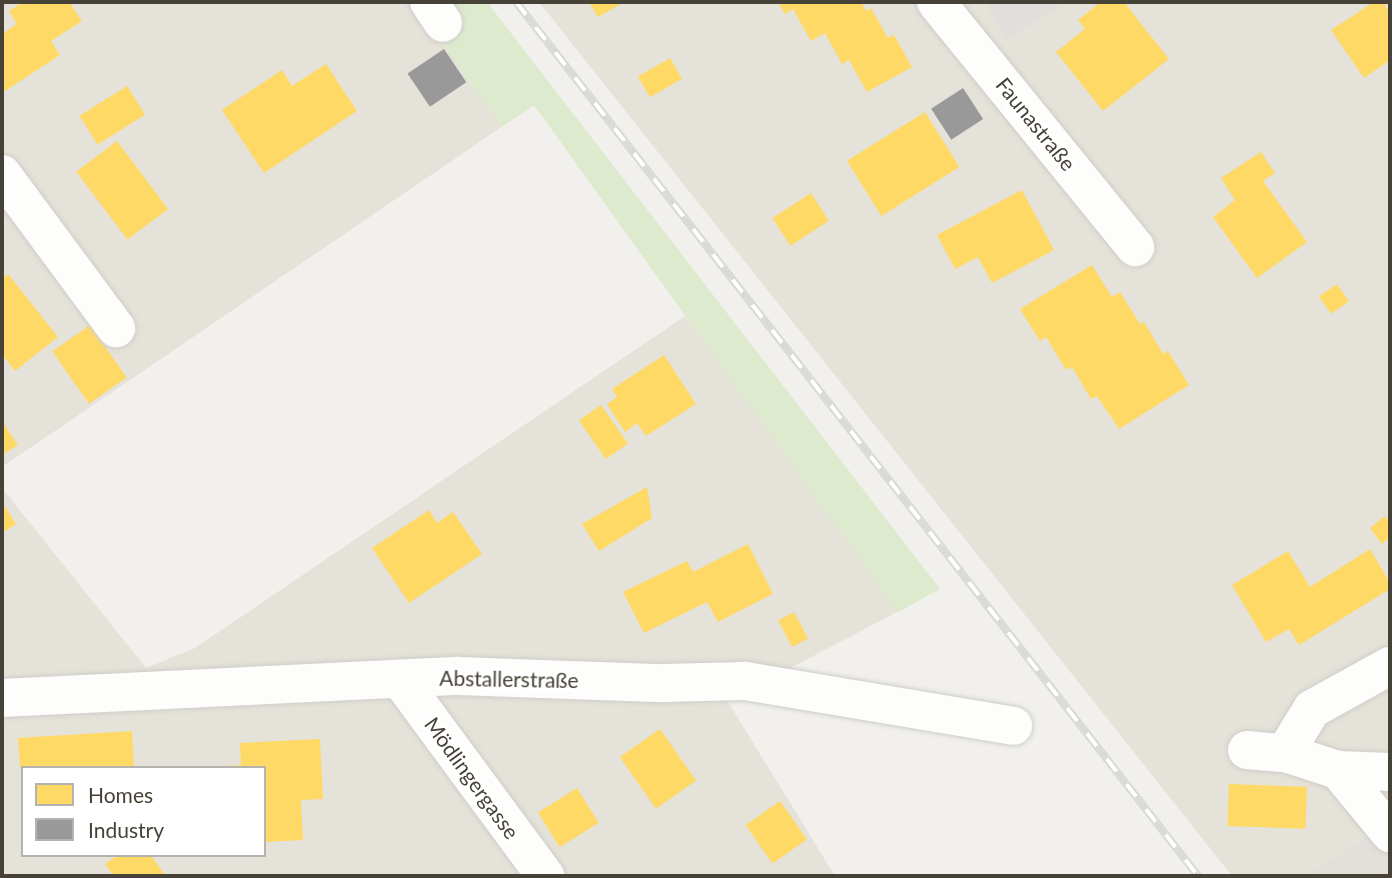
<!DOCTYPE html>
<html>
<head>
<meta charset="utf-8">
<style>
	body { margin:0 }
	#map { position:relative; width:1392px; height:878px; overflow:hidden; background:#f1f0ec; font-family:Lato,sans-serif }
	div>[style] { position:absolute }
	.residential>* { inset:0; background:#e5e2d9 }
	.industrial>* { inset:0; background:#e3e0db }
	.green>* { inset:0; background:#ddeacd }
	.parking>* { inset:0; background:#e0dfdb }
	.homes>* { inset:0; background:#ffd966; transform-origin:0 0 }
	.industry>* { inset:0; background:#999; transform-origin:0 0 }
	.roads { filter:drop-shadow(0 0 2px #cfcdc9) drop-shadow(0 0 2px #cfcdc9) }
	.minor>* { height:38px; margin:-19px; padding:0 19px; transform-origin:19px; border-radius:19px; background:#fdfdfc }
	.rail>* { height:8px; margin-top:-4px; transform-origin:0; background:repeating-linear-gradient(90deg,#fff 0 16px,#d9d9d8 0 32px); box-sizing:border-box; border-block:2px solid #d9d9d8 }
	span { translate:-50% -50%; white-space:nowrap; text-align:center; line-height:1.15; -webkit-text-stroke:7px #fff; paint-order:stroke }
	.street-label { font-size:21px; color:#474237 }
	.frame { position:absolute; inset:0; border:4px solid #474237; pointer-events:none }
	.legend { position:absolute; left:21px; top:766px; width:245px; height:91px; box-sizing:border-box; background:#fff; border:2px solid #b5b3af; margin:0; padding:9px 12px; list-style:none; font-size:21px; color:#474237 }
	.legend li { display:flex; align-items:center; gap:14px; height:35px }
	.legend b { width:35px; border:2px solid #b5b3af }
</style>
</head>
<body>
<div id="map">
	<div class="residential">
		<div style="clip-path:polygon(2px 2px,454px 2px,534px 105px,2px 467px)"></div>
		<div style="clip-path:polygon(539px 2px,1390px 2px,1390px 876px,1232px 876px)"></div>
		<div style="clip-path:polygon(evenodd,685px 316px,916px 602px,781px 673px,725px 697px,835px 876px,2px 876px,2px 488px,146px 668px,195px 648px,685px 316px,23px 768px,264px 768px,264px 855px,23px 855px,23px 768px)"></div>
	</div>
	<div class="industrial">
		<div style="clip-path:polygon(1373px 834px,1390px 854px,1390px 876px,1305px 876px)"></div>
	</div>
	<div class="green">
		<div style="clip-path:polygon(446px 2px,487px 2px,940px 589px,898px 612px,534px 105px,502px 127px,443px 45px,466px 30px)"></div>
	</div>
	<div class="parking">
		<div style="clip-path:polygon(985px 2px,1067px 2px,1006px 40px)"></div>
	</div>
	<div class="homes">
		<div style="clip-path:polygon(23px 2px,69px 2px,82px 21px,51px 41px,60px 55px,2px 93px,2px 34px,17px 24px,9px 11px)"></div>
		<div style="clip-path:polygon(589px 2px,620px 2px,621px 4px,598px 17px)"></div>
		<div style="clip-path:polygon(778px 2px,861px 2px,866px 11px,871px 8px,888px 38px,894px 35px,912px 67px,867px 92px,849px 60px,842px 64px,825px 33px,811px 41px,793px 9px,785px 14px)"></div>
		<div style="clip-path:polygon(1101px 2px,1124px 2px,1169px 59px,1103px 111px,1056px 52px,1085px 29px,1078px 20px)"></div>
		<div style="clip-path:polygon(1374px 2px,1383px 2px,1390px 13px,1390px 60px,1364px 78px,1331px 30px)"></div>
		<div style="left:670px;top:58px;width:24px;height:37px;rotate:60deg"></div>
		<div style="clip-path:polygon(326px 64px,357px 111px,264px 173px,222px 110px,282px 70px,292px 86px)"></div>
		<div style="left:127px;top:86px;width:34px;height:56px;rotate:58deg"></div>
		<div style="left:925px;top:112px;width:65px;height:92px;rotate:58deg"></div>
		<div style="left:117px;top:141px;width:85px;height:51px;rotate:53deg"></div>
		<div style="clip-path:polygon(1261px 152px,1275px 173px,1263px 181px,1307px 242px,1257px 278px,1213px 217px,1235px 200px,1221px 178px)"></div>
		<div style="clip-path:polygon(1022px 190px,1054px 250px,992px 283px,978px 257px,955px 269px,937px 235px)"></div>
		<div style="left:811px;top:193px;width:33px;height:46px;rotate:57deg"></div>
		<div style="clip-path:polygon(1092px 265px,1112px 297px,1120px 292px,1140px 324px,1144px 322px,1163px 354px,1168px 351px,1189px 385px,1119px 429px,1097px 396px,1091px 399px,1072px 367px,1066px 370px,1046px 337px,1040px 341px,1020px 309px)"></div>
		<div style="clip-path:polygon(8px 274px,58px 337px,15px 371px,2px 354px,2px 279px)"></div>
		<div style="left:1337px;top:284px;width:21px;height:22px;rotate:55deg"></div>
		<div style="left:90px;top:325px;width:64px;height:46px;rotate:55deg"></div>
		<div style="clip-path:polygon(664px 355px,696px 404px,646px 436px,637px 423px,625px 432px,607px 404px,617px 397px,612px 389px)"></div>
		<div style="left:601px;top:405px;width:47px;height:27px;rotate:55deg"></div>
		<div style="clip-path:polygon(2px 421px,18px 445px,2px 455px)"></div>
		<div style="clip-path:polygon(647px 487px,652px 518px,599px 551px,582px 524px)"></div>
		<div style="clip-path:polygon(2px 502px,16px 524px,2px 533px)"></div>
		<div style="clip-path:polygon(429px 510px,437px 523px,453px 512px,482px 554px,409px 603px,372px 548px)"></div>
		<div style="clip-path:polygon(1385px 516px,1390px 523px,1390px 537px,1382px 544px,1370px 528px)"></div>
		<div style="clip-path:polygon(748px 544px,773px 594px,718px 622px,707px 602px,644px 633px,623px 592px,687px 561px,693px 572px)"></div>
		<div style="clip-path:polygon(1370px 549px,1390px 583px,1390px 589px,1299px 645px,1289px 629px,1266px 642px,1232px 585px,1288px 551px,1310px 587px)"></div>
		<div style="left:794px;top:612px;width:30px;height:18px;rotate:62deg"></div>
		<div style="left:660px;top:729px;width:63px;height:49px;rotate:55deg"></div>
		<div style="clip-path:polygon(132px 731px,134px 768px,20px 768px,18px 738px)"></div>
		<div style="clip-path:polygon(320px 739px,323px 799px,301px 800px,303px 840px,264px 842px,264px 768px,224px 766px,241px 765px,240px 743px)"></div>
		<div style="left:1229px;top:784px;width:78px;height:42px;rotate:2deg"></div>
		<div style="left:577px;top:788px;width:41px;height:46px;rotate:58deg"></div>
		<div style="left:780px;top:801px;width:47px;height:42px;rotate:55deg"></div>
		<div style="clip-path:polygon(118px 855px,151px 855px,164px 874px,108px 876px,112px 874px,105px 864px)"></div>
	</div>
	<div class="industry">
		<div style="left:444px;top:49px;width:40px;height:44px;rotate:56deg"></div>
		<div style="left:963px;top:88px;width:37px;height:38px;rotate:57deg"></div>
	</div>
	<div class="roads">
		<div class="minor">
			<div style="left:429px;top:2px;width:25px;rotate:56deg"></div>
			<div style="left:936px;top:2px;width:316px;rotate:50.9deg"></div>
			<div style="left:2px;top:174px;width:192px;rotate:53.5deg"></div>
			<div style="left:400px;top:679px;width:245px;rotate:53.6deg"></div>
			<div style="left:2px;top:698px;width:457px;rotate:-2.8deg"></div>
			<div style="left:458px;top:676px;width:205px;rotate:2deg"></div>
			<div style="left:663px;top:683px;width:82px;rotate:-1.4deg"></div>
			<div style="left:745px;top:681px;width:272px;rotate:9.5deg"></div>
			<div style="left:1247px;top:750px;width:38px;rotate:5deg"></div>
			<div style="left:1285px;top:753px;width:56px;rotate:17.8deg"></div>
			<div style="left:1338px;top:770px;width:52px;rotate:2.2deg"></div>
			<div style="left:1285px;top:753px;width:52px;rotate:-58.5deg"></div>
			<div style="left:1312px;top:709px;width:89px;rotate:-28.9deg"></div>
			<div style="left:1338px;top:770px;width:82px;rotate:50.5deg"></div>
		</div>
	</div>
	<div class="rail">
		<div style="left:516px;top:2px;width:1109px;rotate:52.03deg"></div>
	</div>
	<div class="street-label">
		<span style="left:1036px;top:124px;rotate:51deg">Faunastraße</span>
		<span style="left:509px;top:679px;rotate:1deg">Abstallerstraße</span>
		<span style="left:472px;top:778px;rotate:54deg">Mödlingergasse</span>
	</div>
	<div class="frame"></div>
	<ul class="legend">
	<li><b style="height:19px;background:#ffd966"></b>Homes</li>
	<li><b style="height:19px;background:#999"></b>Industry</li>
	</ul>
</div>
</body>
</html>
